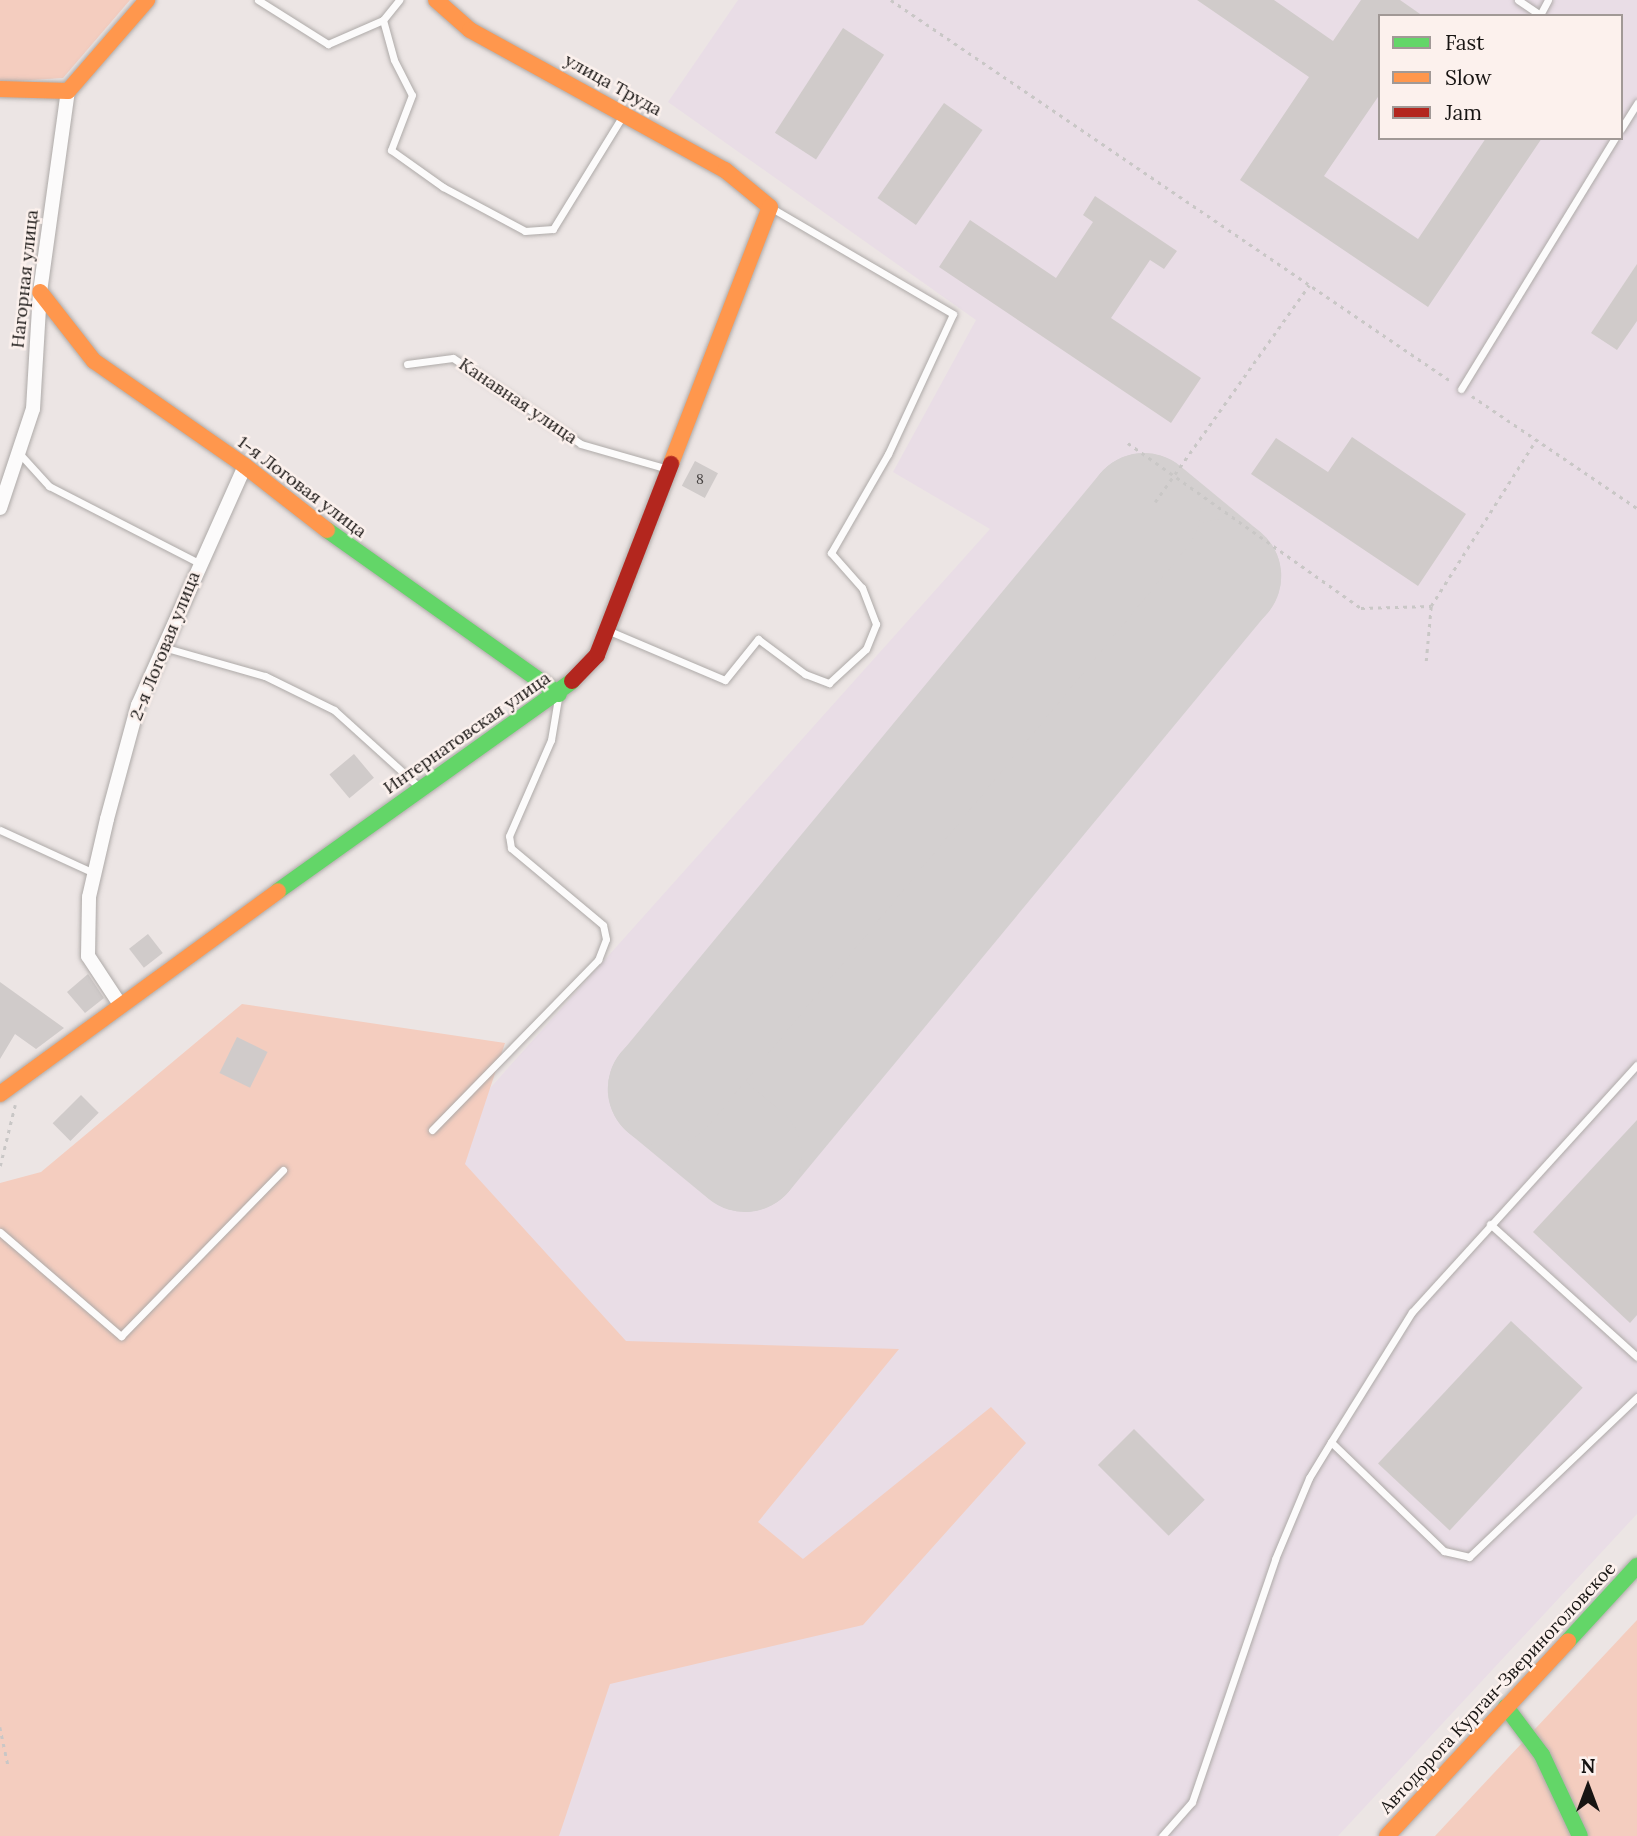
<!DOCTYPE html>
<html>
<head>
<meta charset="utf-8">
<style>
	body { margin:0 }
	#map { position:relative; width:1637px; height:1836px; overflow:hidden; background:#ece5e4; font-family:Lora,serif }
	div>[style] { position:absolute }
	.education>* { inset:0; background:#e9dde6 }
	.green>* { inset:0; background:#f4cdbf }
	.runway>* { height:114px; margin:-57px; padding:0 57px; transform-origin:57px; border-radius:57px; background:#d4d0d0 }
	.building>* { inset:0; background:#d0cbca; transform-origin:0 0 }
	.path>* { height:2.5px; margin-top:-1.25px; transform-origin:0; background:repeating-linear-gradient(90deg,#c9c7c6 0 3.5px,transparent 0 8.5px) }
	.roads { filter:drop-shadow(0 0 2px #aeaaa8) drop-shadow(0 0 2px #aeaaa8) }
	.lane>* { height:7px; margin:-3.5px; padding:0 3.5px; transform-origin:3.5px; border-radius:3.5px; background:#fcfbfb }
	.street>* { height:14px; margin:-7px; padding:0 7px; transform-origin:7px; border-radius:7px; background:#fcfbfb }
	.fast>* { height:16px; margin:-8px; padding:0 8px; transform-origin:8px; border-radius:8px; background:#63d668 }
	.slow>* { height:16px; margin:-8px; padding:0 8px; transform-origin:8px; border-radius:8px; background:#ff974d }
	.jam>* { height:16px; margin:-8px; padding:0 8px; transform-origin:8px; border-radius:8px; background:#b3261e }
	span { translate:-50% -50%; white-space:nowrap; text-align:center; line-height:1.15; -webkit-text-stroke:5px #fcf1ed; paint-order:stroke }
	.number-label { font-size:14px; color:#464241 }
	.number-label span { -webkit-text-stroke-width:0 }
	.street-label { font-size:18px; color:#181513 }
	.legend { position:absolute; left:1378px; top:14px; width:245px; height:126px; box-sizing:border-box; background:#fcf1ed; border:2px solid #a19996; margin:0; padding:9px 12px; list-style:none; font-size:21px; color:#181513 }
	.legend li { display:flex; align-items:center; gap:14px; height:35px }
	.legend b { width:35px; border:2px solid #a19996 }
	.north { position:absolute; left:1553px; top:1752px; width:70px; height:70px; -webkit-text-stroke:5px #fcf1ed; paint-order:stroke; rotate:0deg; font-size:19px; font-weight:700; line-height:28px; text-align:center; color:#181513 }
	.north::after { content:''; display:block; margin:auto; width:24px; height:32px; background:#181513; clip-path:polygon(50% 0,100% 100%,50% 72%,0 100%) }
</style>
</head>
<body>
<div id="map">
	<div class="education">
		<div style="clip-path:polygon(evenodd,738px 0,1637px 0,1637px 1514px,1338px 1836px,156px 1836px,0 1636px,990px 529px,893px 472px,976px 320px,668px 102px,738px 0,1380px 16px,1621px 16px,1621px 138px,1380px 138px,1380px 16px)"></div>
	</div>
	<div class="green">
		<div style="clip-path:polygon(0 0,130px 0,63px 78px,0 82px)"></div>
		<div style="clip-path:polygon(242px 1004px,505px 1043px,465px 1164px,626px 1341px,899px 1349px,758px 1522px,803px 1559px,991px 1407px,1026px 1443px,863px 1625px,610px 1684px,559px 1836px,0 1836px,0 1183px,41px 1172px)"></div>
		<div style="clip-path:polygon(1637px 1620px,1637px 1836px,1435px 1836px)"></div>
	</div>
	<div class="runway">
		<div style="left:1144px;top:510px;width:104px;rotate:39.5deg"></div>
		<div style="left:1224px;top:576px;width:751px;rotate:129.6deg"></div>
		<div style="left:745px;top:1155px;width:104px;rotate:-140.5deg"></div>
		<div style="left:665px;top:1089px;width:751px;rotate:-50.4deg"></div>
	</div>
	<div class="building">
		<div style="clip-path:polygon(1197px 0,1274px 0,1333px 41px,1361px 0,1400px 0,1423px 16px,1380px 16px,1380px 94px,1324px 176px,1418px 239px,1486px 138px,1542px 138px,1428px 307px,1240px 180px,1309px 77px)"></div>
		<div style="left:843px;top:28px;width:49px;height:125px;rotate:33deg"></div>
		<div style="left:944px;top:103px;width:47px;height:116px;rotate:35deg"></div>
		<div style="clip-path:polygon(1095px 196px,1177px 251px,1164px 269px,1150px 260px,1111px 318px,1201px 378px,1171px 423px,939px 267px,970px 220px,1056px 278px,1093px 222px,1083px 215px)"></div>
		<div style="clip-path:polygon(1637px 264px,1637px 321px,1617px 350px,1591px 333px)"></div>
		<div style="clip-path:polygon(1352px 437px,1466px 514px,1418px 586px,1251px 474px,1276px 438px,1328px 472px)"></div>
		<div style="left:695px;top:461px;width:26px;height:28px;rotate:28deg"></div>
		<div style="left:354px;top:754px;width:31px;height:32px;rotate:50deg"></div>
		<div style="left:148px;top:934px;width:24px;height:24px;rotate:52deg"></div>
		<div style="clip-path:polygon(88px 974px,104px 998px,85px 1013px,67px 992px)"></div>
		<div style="clip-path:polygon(0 982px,64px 1028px,36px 1049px,15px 1034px,0 1059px)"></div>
		<div style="left:237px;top:1037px;width:34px;height:40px;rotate:26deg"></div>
		<div style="left:81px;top:1095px;width:25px;height:40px;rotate:45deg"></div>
		<div style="clip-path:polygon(1637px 1120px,1637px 1315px,1630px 1323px,1533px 1232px)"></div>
		<div style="left:1511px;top:1321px;width:98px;height:195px;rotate:43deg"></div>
		<div style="left:1134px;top:1429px;width:100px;height:51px;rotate:45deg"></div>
	</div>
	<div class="path">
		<div style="left:891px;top:0;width:679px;rotate:34.25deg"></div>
		<div style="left:1472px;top:396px;width:199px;rotate:34.2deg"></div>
		<div style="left:1128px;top:443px;width:286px;rotate:35.3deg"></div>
		<div style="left:1361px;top:608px;width:70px;rotate:-1.6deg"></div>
		<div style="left:1155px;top:502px;width:266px;rotate:-54.6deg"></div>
		<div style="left:1426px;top:661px;width:55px;rotate:-84.8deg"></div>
		<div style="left:1431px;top:606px;width:196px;rotate:-57.7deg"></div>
		<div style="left:0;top:1166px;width:63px;rotate:-76.2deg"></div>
		<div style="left:0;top:1727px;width:38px;rotate:78deg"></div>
	</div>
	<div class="roads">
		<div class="lane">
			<div style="left:258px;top:0;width:83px;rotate:32.2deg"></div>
			<div style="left:328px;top:44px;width:60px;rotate:-23.6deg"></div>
			<div style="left:383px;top:20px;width:26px;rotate:-51deg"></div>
			<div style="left:1518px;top:0;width:25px;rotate:34deg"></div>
			<div style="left:1540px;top:15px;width:17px;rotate:-62deg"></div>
			<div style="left:383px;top:20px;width:41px;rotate:74.6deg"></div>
			<div style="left:394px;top:60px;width:39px;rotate:63deg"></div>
			<div style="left:412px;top:95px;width:59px;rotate:110.9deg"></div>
			<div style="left:391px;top:150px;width:64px;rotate:35.4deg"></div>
			<div style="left:443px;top:187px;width:93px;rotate:28.2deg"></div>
			<div style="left:525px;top:231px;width:28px;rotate:-4deg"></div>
			<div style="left:553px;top:229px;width:134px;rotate:-58.4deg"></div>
			<div style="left:1621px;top:129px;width:31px;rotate:-58deg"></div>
			<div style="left:407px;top:364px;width:46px;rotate:-7.4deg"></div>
			<div style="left:453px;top:358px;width:154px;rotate:33.9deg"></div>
			<div style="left:581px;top:444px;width:91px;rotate:16deg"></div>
			<div style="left:1461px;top:389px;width:294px;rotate:-58.5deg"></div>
			<div style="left:19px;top:453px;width:45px;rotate:47.7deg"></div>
			<div style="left:49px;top:486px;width:169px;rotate:27.2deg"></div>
			<div style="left:607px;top:630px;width:128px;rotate:23deg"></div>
			<div style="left:725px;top:680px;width:53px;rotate:-51.2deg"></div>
			<div style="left:758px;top:639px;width:59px;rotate:36.7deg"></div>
			<div style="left:805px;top:674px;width:26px;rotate:21deg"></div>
			<div style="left:829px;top:683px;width:50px;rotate:-42.6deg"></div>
			<div style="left:866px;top:649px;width:27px;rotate:-68deg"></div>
			<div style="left:876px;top:624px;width:39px;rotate:-111deg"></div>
			<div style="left:862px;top:588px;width:47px;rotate:-131.5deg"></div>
			<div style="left:831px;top:553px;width:114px;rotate:-60.1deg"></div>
			<div style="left:888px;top:454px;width:154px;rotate:-65.1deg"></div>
			<div style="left:953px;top:314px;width:212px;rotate:-149.7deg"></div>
			<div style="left:163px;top:647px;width:106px;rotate:15.9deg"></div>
			<div style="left:265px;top:676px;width:77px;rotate:26.2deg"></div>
			<div style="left:334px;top:710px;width:113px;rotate:42.1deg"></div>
			<div style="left:0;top:830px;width:103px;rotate:24.6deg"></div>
			<div style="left:432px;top:1130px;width:238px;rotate:-45.7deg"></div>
			<div style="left:598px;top:960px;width:22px;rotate:-69deg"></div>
			<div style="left:606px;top:939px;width:14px;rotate:-102deg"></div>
			<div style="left:603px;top:925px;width:120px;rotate:-140.1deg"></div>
			<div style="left:511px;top:848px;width:12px;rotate:-99deg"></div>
			<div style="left:509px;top:836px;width:105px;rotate:-66.4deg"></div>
			<div style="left:551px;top:740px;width:43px;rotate:-80.5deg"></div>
			<div style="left:1490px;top:1224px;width:198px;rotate:42.1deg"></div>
			<div style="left:0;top:1232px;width:160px;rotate:40.7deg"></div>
			<div style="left:121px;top:1336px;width:232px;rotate:-45.7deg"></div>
			<div style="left:1331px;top:1442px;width:157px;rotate:44deg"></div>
			<div style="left:1444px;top:1551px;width:26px;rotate:13deg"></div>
			<div style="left:1469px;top:1557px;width:232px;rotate:-43.6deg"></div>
			<div style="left:1162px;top:1836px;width:45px;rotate:-48.6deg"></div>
			<div style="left:1192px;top:1802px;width:257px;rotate:-71.1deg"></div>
			<div style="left:1275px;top:1559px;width:88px;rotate:-67.2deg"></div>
			<div style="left:1309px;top:1478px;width:42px;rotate:-58.6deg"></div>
			<div style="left:1331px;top:1442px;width:153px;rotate:-58.1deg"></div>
			<div style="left:1412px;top:1312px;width:334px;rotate:-47.7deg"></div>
		</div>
		<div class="street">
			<div style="left:0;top:508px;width:104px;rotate:-71.6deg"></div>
			<div style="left:33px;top:409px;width:117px;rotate:-86.6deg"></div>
			<div style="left:40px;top:292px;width:203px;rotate:-82.1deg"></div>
			<div style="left:121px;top:1006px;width:60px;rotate:-123.4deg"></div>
			<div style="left:88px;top:956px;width:59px;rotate:-89deg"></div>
			<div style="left:89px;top:897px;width:80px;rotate:-77deg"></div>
			<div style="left:107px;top:819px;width:118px;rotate:-74.8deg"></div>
			<div style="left:138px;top:705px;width:262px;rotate:-65.9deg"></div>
		</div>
		<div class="fast">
			<div style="left:327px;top:530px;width:284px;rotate:35.3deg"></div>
			<div style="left:278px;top:891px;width:361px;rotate:-35.5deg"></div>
			<div style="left:1568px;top:1641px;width:102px;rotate:-47.4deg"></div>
			<div style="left:1506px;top:1707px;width:60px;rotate:53.1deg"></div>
			<div style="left:1542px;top:1755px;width:89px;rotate:64.9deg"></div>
		</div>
		<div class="slow">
			<div style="left:436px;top:0;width:45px;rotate:41.4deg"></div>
			<div style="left:470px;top:30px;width:291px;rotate:28.8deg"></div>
			<div style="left:725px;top:170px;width:58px;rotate:39.4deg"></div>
			<div style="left:770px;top:207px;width:275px;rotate:111.1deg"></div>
			<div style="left:0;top:89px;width:68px;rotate:1.7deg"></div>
			<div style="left:68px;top:91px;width:121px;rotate:-49deg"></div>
			<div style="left:40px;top:292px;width:88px;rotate:52deg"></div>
			<div style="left:94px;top:361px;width:184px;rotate:34.8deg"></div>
			<div style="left:245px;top:466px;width:104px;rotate:38deg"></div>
			<div style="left:0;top:1094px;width:344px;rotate:-36.1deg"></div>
			<div style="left:1387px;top:1836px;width:266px;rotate:-47.1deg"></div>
		</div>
		<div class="jam">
			<div style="left:572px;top:681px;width:36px;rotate:-46deg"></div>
			<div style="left:597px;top:655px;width:205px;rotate:-68.8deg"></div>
		</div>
	</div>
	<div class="number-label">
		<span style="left:700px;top:479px">8</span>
	</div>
	<div class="street-label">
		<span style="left:613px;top:85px;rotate:29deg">улица Труда</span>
		<span style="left:25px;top:279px;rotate:-84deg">Нагорная улица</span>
		<span style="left:518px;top:401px;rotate:34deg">Канавная улица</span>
		<span style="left:302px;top:487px;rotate:37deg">1-я Логовая улица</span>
		<span style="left:165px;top:646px;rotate:-68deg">2-я Логовая улица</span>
		<span style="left:467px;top:733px;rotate:-35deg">Интернатовская улица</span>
		<span style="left:1498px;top:1688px;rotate:-47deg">Автодорога Курган-Звериноголовское</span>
	</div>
	<ul class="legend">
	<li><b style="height:9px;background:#63d668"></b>Fast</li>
	<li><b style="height:9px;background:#ff974d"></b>Slow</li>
	<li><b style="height:9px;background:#b3261e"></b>Jam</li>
	</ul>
	<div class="north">N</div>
</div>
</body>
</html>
